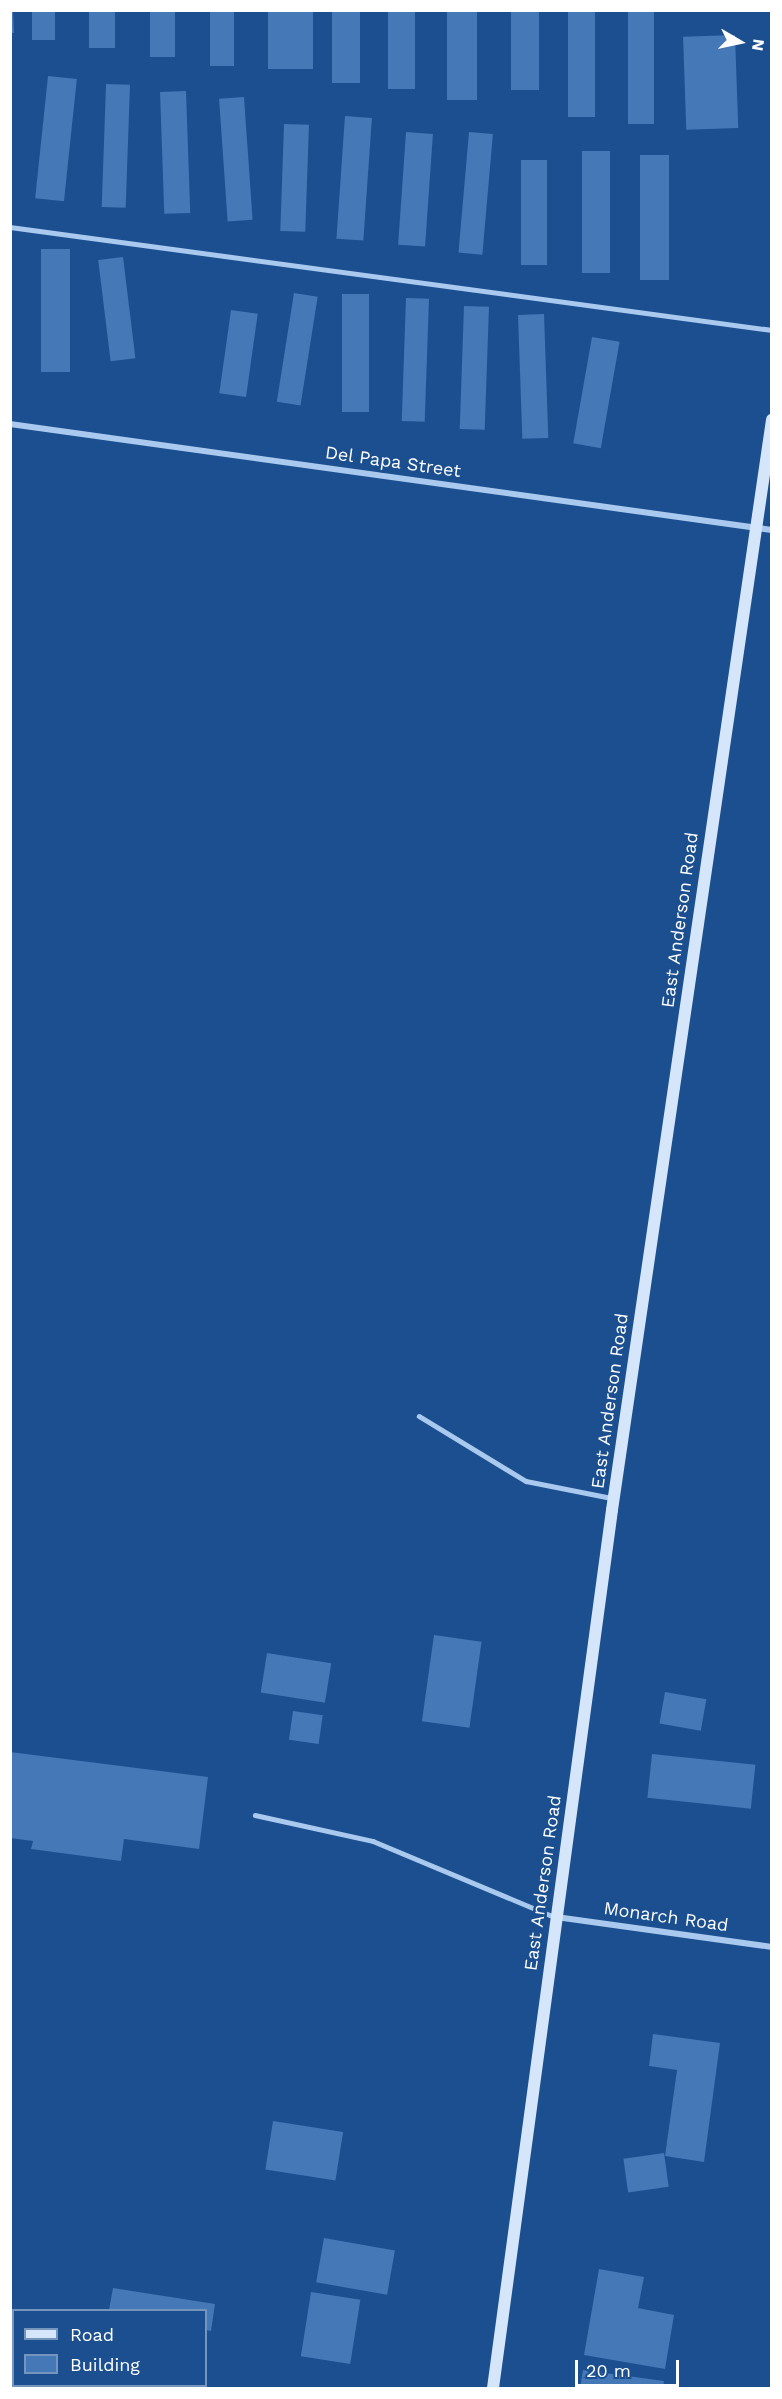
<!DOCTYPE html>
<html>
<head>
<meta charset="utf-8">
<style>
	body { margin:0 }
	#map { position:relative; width:782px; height:2399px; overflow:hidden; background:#1b4f8f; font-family:"Work Sans",sans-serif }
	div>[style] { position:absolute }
	.building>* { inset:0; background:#4478b7; transform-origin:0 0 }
	.lane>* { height:4.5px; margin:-2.25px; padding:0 2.25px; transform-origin:2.25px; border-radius:2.25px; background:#a9c9ee }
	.street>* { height:6px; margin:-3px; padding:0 3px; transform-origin:3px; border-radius:3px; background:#a9c9ee }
	.secondary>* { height:12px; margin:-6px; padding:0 6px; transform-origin:6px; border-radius:6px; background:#d6e6fa }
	span { translate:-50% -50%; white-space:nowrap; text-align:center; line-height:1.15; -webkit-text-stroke:5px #1b4f8f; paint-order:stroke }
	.street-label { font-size:18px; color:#fff }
	.frame { position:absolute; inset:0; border:12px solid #fff; pointer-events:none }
	.legend { position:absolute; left:12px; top:2309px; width:195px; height:78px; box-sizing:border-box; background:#1b4f8f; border:2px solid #7695bc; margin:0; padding:8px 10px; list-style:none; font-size:18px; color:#fff }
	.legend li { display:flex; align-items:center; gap:12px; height:30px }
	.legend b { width:30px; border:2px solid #7695bc }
	.north { position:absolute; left:710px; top:12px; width:60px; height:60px; -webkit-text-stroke:4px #1b4f8f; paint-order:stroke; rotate:99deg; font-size:16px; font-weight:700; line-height:24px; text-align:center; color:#fff }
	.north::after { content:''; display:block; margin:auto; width:21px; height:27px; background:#fff; clip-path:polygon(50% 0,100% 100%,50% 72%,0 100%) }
	.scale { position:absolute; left:575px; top:2360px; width:104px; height:27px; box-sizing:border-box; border:3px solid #fff; border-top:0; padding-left:8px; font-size:18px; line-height:21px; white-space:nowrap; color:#fff; -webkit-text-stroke:4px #1b4f8f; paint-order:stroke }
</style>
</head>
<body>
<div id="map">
	<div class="building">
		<div style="clip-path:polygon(10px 10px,13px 10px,14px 33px,10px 33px)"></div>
		<div style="left:32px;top:10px;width:23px;height:30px"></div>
		<div style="left:89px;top:10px;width:26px;height:38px"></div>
		<div style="left:150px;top:10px;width:25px;height:47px"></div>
		<div style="left:210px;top:10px;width:24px;height:56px"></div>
		<div style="left:268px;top:10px;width:45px;height:59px"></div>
		<div style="left:332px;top:10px;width:28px;height:73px"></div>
		<div style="left:388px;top:10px;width:27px;height:79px"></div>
		<div style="left:447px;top:10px;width:30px;height:90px"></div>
		<div style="left:511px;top:10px;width:28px;height:80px"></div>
		<div style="left:568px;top:10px;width:27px;height:107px"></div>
		<div style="left:628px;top:10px;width:26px;height:114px"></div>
		<div style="left:735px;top:35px;width:93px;height:52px;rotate:88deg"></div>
		<div style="left:48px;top:76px;width:29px;height:123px;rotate:6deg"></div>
		<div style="left:106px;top:84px;width:24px;height:123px;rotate:2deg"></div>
		<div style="left:186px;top:91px;width:122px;height:26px;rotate:88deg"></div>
		<div style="left:244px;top:97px;width:123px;height:25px;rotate:86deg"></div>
		<div style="left:345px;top:116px;width:27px;height:123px;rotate:4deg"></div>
		<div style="left:284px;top:124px;width:25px;height:107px;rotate:2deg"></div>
		<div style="left:406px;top:132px;width:27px;height:113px;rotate:4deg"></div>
		<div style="left:469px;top:132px;width:24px;height:121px;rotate:5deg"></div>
		<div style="left:582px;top:151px;width:28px;height:122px"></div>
		<div style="left:640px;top:155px;width:29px;height:125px"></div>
		<div style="left:521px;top:160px;width:26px;height:105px"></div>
		<div style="left:41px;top:249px;width:29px;height:123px"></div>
		<div style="left:123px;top:257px;width:102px;height:25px;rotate:83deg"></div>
		<div style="left:294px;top:293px;width:24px;height:110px;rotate:9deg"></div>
		<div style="left:342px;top:294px;width:27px;height:118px"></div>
		<div style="left:406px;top:298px;width:23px;height:123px;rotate:2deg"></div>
		<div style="left:464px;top:306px;width:25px;height:123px;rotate:2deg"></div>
		<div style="left:231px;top:310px;width:27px;height:84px;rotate:8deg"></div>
		<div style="left:544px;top:314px;width:124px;height:26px;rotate:88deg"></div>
		<div style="left:592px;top:337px;width:28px;height:108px;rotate:10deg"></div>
		<div style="left:434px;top:1635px;width:48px;height:87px;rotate:8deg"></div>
		<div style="left:267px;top:1653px;width:65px;height:40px;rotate:9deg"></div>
		<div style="left:665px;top:1692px;width:42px;height:32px;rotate:10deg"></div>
		<div style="left:293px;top:1711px;width:30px;height:29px;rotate:8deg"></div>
		<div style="clip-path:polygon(10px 1752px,208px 1777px,199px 1849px,124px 1839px,121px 1861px,31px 1849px,33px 1841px,10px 1838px)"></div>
		<div style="left:652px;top:1754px;width:104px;height:44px;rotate:6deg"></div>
		<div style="clip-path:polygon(653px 2034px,720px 2043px,704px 2162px,665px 2156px,677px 2070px,649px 2066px)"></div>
		<div style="left:273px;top:2121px;width:71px;height:49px;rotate:9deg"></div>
		<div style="left:664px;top:2153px;width:34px;height:41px;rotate:82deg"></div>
		<div style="left:324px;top:2238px;width:72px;height:45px;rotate:10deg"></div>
		<div style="clip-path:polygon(599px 2269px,644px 2277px,638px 2308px,674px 2315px,665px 2369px,584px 2355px)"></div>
		<div style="clip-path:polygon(113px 2288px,215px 2304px,211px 2331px,206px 2330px,206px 2310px,109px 2310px)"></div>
		<div style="left:311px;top:2292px;width:50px;height:65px;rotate:9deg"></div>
		<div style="clip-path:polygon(583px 2370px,664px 2381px,663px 2388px,580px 2388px)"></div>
	</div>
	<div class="lane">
		<div style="left:10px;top:227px;width:769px;rotate:7.7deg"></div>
		<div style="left:419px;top:1416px;width:125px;rotate:31.3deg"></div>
		<div style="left:526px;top:1481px;width:88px;rotate:11.2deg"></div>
		<div style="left:255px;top:1815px;width:121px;rotate:12.4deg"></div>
		<div style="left:373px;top:1841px;width:197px;rotate:22.7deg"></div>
	</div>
	<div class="street">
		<div style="left:10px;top:424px;width:769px;rotate:7.92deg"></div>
		<div style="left:556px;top:1917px;width:218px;rotate:7.9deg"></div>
	</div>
	<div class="secondary">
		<div style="left:493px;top:2388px;width:886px;rotate:-82.28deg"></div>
		<div style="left:612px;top:1510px;width:1102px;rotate:-81.65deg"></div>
	</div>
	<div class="street-label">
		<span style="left:393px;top:462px;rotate:8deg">Del Papa Street</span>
		<span style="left:680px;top:920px;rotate:-82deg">East Anderson Road</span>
		<span style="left:610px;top:1401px;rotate:-82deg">East Anderson Road</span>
		<span style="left:543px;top:1883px;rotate:-82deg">East Anderson Road</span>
		<span style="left:666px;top:1917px;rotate:8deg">Monarch Road</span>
	</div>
	<div class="frame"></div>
	<ul class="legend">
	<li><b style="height:8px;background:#d6e6fa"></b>Road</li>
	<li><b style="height:16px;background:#4478b7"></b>Building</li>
	</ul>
	<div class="north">N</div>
	<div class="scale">20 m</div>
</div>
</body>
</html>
